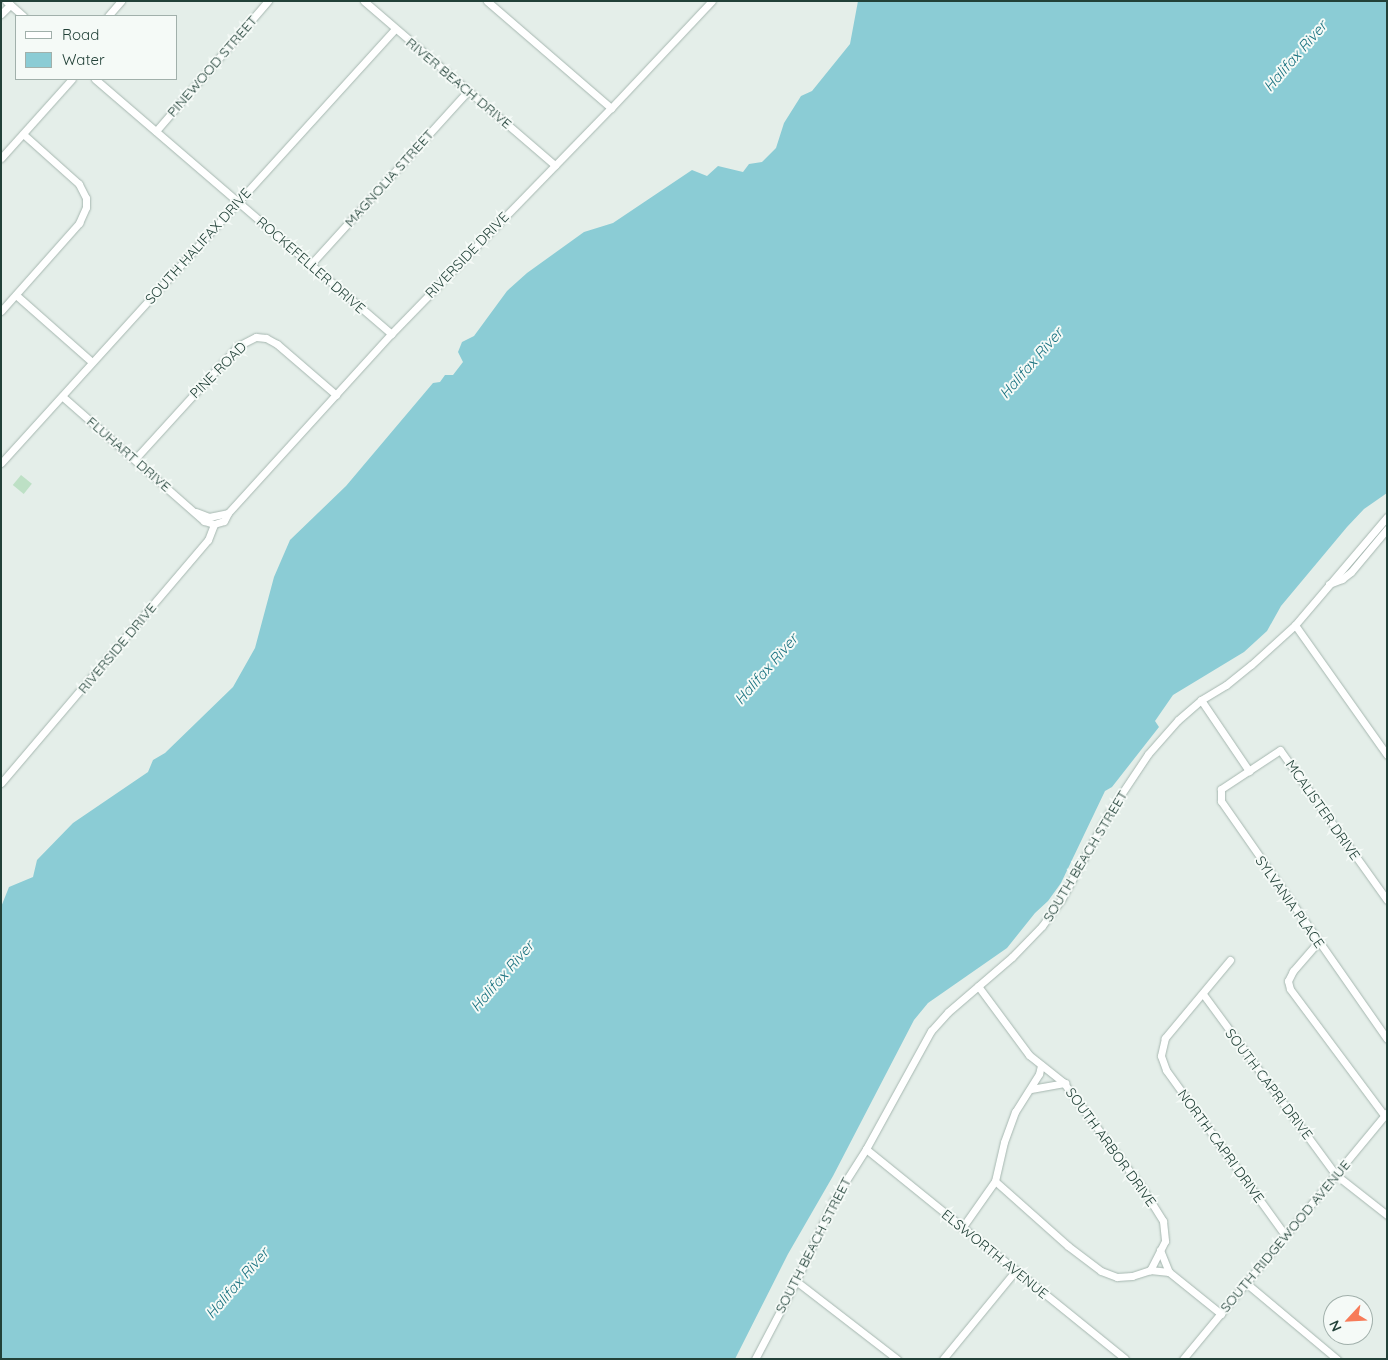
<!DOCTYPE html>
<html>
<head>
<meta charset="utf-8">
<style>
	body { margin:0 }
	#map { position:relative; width:1388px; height:1360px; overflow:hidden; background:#e4eee9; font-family:Quicksand,sans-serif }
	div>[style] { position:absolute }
	.green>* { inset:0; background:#bde0c5; transform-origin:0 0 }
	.water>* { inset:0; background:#8bccd5 }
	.roads { filter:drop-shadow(0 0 1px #a6b7b0) drop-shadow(0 0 1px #a6b7b0) }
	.minor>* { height:7px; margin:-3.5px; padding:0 3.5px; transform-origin:3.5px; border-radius:3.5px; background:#fff }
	span { translate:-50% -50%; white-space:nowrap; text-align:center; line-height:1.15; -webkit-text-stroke:4px #f5faf7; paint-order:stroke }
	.street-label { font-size:14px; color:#224138 }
	.water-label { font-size:15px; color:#1a7280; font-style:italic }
	.frame { position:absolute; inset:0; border:2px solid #224138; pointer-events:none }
	.legend { position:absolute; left:15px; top:15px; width:162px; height:65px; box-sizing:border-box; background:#f5faf7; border:1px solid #a1b0ab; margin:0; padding:6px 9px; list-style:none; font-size:15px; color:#224138 }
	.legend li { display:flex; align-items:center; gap:10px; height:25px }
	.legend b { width:25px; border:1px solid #a1b0ab }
	.north { position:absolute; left:1323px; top:1295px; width:50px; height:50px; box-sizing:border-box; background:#f5faf7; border:1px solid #a1b0ab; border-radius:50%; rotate:245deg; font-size:14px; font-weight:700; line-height:20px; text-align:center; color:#224138 }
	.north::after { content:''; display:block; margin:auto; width:18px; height:22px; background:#f77b59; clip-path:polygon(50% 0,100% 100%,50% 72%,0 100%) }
</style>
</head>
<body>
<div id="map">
	<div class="green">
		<div style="left:21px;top:475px;width:14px;height:13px;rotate:39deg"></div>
	</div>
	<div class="water">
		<div style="clip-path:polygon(858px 1px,1387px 1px,1387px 493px,1364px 509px,1347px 527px,1281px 606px,1267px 631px,1244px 652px,1173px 695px,1155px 721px,1159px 727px,1112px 787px,1105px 791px,1061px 883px,1048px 901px,1035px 913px,1007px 948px,928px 1003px,914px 1020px,833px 1176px,788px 1254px,735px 1359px,1px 1359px,1px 907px,9px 887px,33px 877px,37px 860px,73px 823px,148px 772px,153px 760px,165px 753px,233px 687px,255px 648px,274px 577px,290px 540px,346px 486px,433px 383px,440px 382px,445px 375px,453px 375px,463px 362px,458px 352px,462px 342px,474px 336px,507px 291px,527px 273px,584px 232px,613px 223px,692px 170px,707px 176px,718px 166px,743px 172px,749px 164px,762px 162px,776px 148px,784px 123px,801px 96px,812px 91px,850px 44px)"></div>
	</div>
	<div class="roads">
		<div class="minor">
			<div style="left:6px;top:1px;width:23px;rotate:41deg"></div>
			<div style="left:364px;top:1px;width:252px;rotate:40.7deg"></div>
			<div style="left:487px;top:1px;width:164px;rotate:40.8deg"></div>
			<div style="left:1px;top:14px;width:13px;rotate:-45deg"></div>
			<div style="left:108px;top:16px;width:20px;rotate:-49deg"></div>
			<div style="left:95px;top:79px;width:391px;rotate:40.7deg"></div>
			<div style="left:156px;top:131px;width:172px;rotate:-49.3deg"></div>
			<div style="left:1px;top:158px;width:106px;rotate:-48.1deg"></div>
			<div style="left:311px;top:264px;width:234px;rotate:-47.8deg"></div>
			<div style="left:16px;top:295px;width:101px;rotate:41.4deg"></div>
			<div style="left:1px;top:311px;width:118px;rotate:-48.4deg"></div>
			<div style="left:79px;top:223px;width:17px;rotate:-66deg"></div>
			<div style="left:86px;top:207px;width:9px;rotate:-90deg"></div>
			<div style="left:86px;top:198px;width:16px;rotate:-117deg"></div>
			<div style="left:79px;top:184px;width:75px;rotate:-138.2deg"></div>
			<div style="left:63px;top:397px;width:188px;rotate:41.3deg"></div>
			<div style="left:204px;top:521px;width:10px;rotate:17deg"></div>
			<div style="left:135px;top:459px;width:153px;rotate:-47.7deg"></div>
			<div style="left:238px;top:346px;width:20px;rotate:-27deg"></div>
			<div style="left:256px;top:337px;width:10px;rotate:6deg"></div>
			<div style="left:266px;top:338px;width:13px;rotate:29deg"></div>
			<div style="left:277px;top:344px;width:78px;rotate:40.8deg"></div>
			<div style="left:1px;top:463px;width:586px;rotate:-47.77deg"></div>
			<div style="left:196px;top:512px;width:14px;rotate:21deg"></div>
			<div style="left:209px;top:517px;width:19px;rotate:-12deg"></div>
			<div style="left:214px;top:524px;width:10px;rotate:-17deg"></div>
			<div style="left:224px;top:521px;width:9px;rotate:-63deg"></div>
			<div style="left:228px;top:513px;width:242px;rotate:-47.7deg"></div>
			<div style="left:391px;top:334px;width:315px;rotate:-45.8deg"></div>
			<div style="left:611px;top:108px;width:147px;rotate:-46.7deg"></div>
			<div style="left:1329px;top:584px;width:14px;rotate:-21deg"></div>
			<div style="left:1342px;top:579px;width:11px;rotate:-38deg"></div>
			<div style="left:1351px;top:572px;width:56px;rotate:-50.1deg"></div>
			<div style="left:1295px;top:625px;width:159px;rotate:54.7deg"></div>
			<div style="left:1201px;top:700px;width:86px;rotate:55.9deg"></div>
			<div style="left:1px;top:783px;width:319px;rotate:-49.6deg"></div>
			<div style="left:208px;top:540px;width:17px;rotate:-69deg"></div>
			<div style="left:1387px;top:900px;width:184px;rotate:-125.5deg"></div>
			<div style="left:1280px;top:750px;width:71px;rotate:146.5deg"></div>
			<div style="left:1221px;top:789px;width:12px;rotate:90deg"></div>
			<div style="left:1221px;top:801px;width:290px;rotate:55.1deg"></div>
			<div style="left:1319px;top:941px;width:40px;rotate:131deg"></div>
			<div style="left:1293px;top:971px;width:11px;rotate:117deg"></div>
			<div style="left:1288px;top:981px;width:8px;rotate:76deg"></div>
			<div style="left:1290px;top:989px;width:157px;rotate:53.3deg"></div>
			<div style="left:1230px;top:960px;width:102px;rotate:129.8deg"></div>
			<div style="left:1165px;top:1038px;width:18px;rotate:103deg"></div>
			<div style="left:1161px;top:1056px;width:15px;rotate:70deg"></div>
			<div style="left:1166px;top:1070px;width:203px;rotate:54.2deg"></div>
			<div style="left:978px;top:986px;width:86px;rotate:53.5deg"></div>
			<div style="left:1029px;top:1055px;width:43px;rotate:38.5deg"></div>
			<div style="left:1063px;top:1082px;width:134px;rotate:53.2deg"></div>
			<div style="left:1143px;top:1189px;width:38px;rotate:58deg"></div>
			<div style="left:1163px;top:1221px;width:20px;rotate:84deg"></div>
			<div style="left:1165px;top:1241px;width:33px;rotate:117deg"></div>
			<div style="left:1203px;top:994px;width:225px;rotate:53.7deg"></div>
			<div style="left:1336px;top:1175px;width:65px;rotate:38.1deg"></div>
			<div style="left:1031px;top:1089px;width:35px;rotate:-10deg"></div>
			<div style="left:866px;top:1149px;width:333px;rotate:39deg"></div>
			<div style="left:995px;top:1181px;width:98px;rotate:41.7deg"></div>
			<div style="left:1068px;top:1246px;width:41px;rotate:37.1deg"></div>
			<div style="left:1101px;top:1271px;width:17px;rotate:21deg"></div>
			<div style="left:1117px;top:1277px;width:15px;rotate:-4deg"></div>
			<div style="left:1132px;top:1276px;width:19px;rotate:-18deg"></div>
			<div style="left:1150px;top:1270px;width:19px;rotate:6deg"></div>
			<div style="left:962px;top:1228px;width:57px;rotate:-54.9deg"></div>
			<div style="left:995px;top:1181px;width:40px;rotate:-77deg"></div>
			<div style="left:1004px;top:1142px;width:32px;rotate:-70deg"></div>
			<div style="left:1015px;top:1112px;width:45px;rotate:-57.7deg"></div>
			<div style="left:1039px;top:1074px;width:9px;rotate:-77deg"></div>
			<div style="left:1160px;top:1250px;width:24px;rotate:68deg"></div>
			<div style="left:1169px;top:1272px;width:67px;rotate:38.9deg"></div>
			<div style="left:796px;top:1281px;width:128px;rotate:37.7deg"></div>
			<div style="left:1246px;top:1283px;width:119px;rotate:39.9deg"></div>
			<div style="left:755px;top:1359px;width:88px;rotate:-62.3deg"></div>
			<div style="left:796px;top:1281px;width:88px;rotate:-65.2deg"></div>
			<div style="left:833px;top:1201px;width:62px;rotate:-57.6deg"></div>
			<div style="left:866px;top:1149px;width:135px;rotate:-61.2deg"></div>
			<div style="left:931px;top:1031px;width:25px;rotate:-48deg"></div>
			<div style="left:948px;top:1012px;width:84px;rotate:-40.7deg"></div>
			<div style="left:1012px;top:957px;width:43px;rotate:-45.9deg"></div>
			<div style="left:1042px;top:926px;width:32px;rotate:-54deg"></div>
			<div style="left:1061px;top:900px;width:98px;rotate:-61.3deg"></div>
			<div style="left:1108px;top:814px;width:72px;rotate:-56.3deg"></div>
			<div style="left:1148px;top:754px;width:45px;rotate:-48.6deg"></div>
			<div style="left:1178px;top:720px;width:30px;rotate:-41deg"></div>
			<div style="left:1201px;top:700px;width:29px;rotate:-31deg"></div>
			<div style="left:1226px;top:685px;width:32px;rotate:-39deg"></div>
			<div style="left:1251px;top:665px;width:59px;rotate:-42.3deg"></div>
			<div style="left:1295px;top:625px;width:142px;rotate:-49.6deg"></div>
			<div style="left:943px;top:1359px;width:115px;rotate:-50.6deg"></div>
			<div style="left:1183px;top:1359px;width:320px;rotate:-50.4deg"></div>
		</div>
	</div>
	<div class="street-label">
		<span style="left:212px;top:66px;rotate:-49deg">PINEWOOD STREET</span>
		<span style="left:459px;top:83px;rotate:40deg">RIVER BEACH DRIVE</span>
		<span style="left:389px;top:178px;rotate:-48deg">MAGNOLIA STREET</span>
		<span style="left:198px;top:246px;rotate:-48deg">SOUTH HALIFAX DRIVE</span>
		<span style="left:467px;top:255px;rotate:-46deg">RIVERSIDE DRIVE</span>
		<span style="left:311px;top:265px;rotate:41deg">ROCKEFELLER DRIVE</span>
		<span style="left:218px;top:370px;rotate:-45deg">PINE ROAD</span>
		<span style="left:129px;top:454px;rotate:41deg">FLUHART DRIVE</span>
		<span style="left:117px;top:648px;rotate:-50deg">RIVERSIDE DRIVE</span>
		<span style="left:1323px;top:810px;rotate:55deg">MCALISTER DRIVE</span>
		<span style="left:1085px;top:856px;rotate:-59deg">SOUTH BEACH STREET</span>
		<span style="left:1290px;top:902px;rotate:55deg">SYLVANIA PLACE</span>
		<span style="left:1269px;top:1084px;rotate:53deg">SOUTH CAPRI DRIVE</span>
		<span style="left:1221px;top:1146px;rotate:54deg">NORTH CAPRI DRIVE</span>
		<span style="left:1111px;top:1147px;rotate:54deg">SOUTH ARBOR DRIVE</span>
		<span style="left:1285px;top:1236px;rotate:-50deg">SOUTH RIDGEWOOD AVENUE</span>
		<span style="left:813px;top:1245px;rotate:-63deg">SOUTH BEACH STREET</span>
		<span style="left:995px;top:1254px;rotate:39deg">ELSWORTH AVENUE</span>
	</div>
	<div class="water-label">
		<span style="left:1295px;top:56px;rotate:-49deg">Halifax River</span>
		<span style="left:1031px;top:363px;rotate:-49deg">Halifax River</span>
		<span style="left:766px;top:669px;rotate:-49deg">Halifax River</span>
		<span style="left:502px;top:976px;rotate:-49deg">Halifax River</span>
		<span style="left:237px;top:1283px;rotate:-49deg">Halifax River</span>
	</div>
	<div class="frame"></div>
	<ul class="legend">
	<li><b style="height:6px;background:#fff"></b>Road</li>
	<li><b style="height:14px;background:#8bccd5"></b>Water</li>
	</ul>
	<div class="north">N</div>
</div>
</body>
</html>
